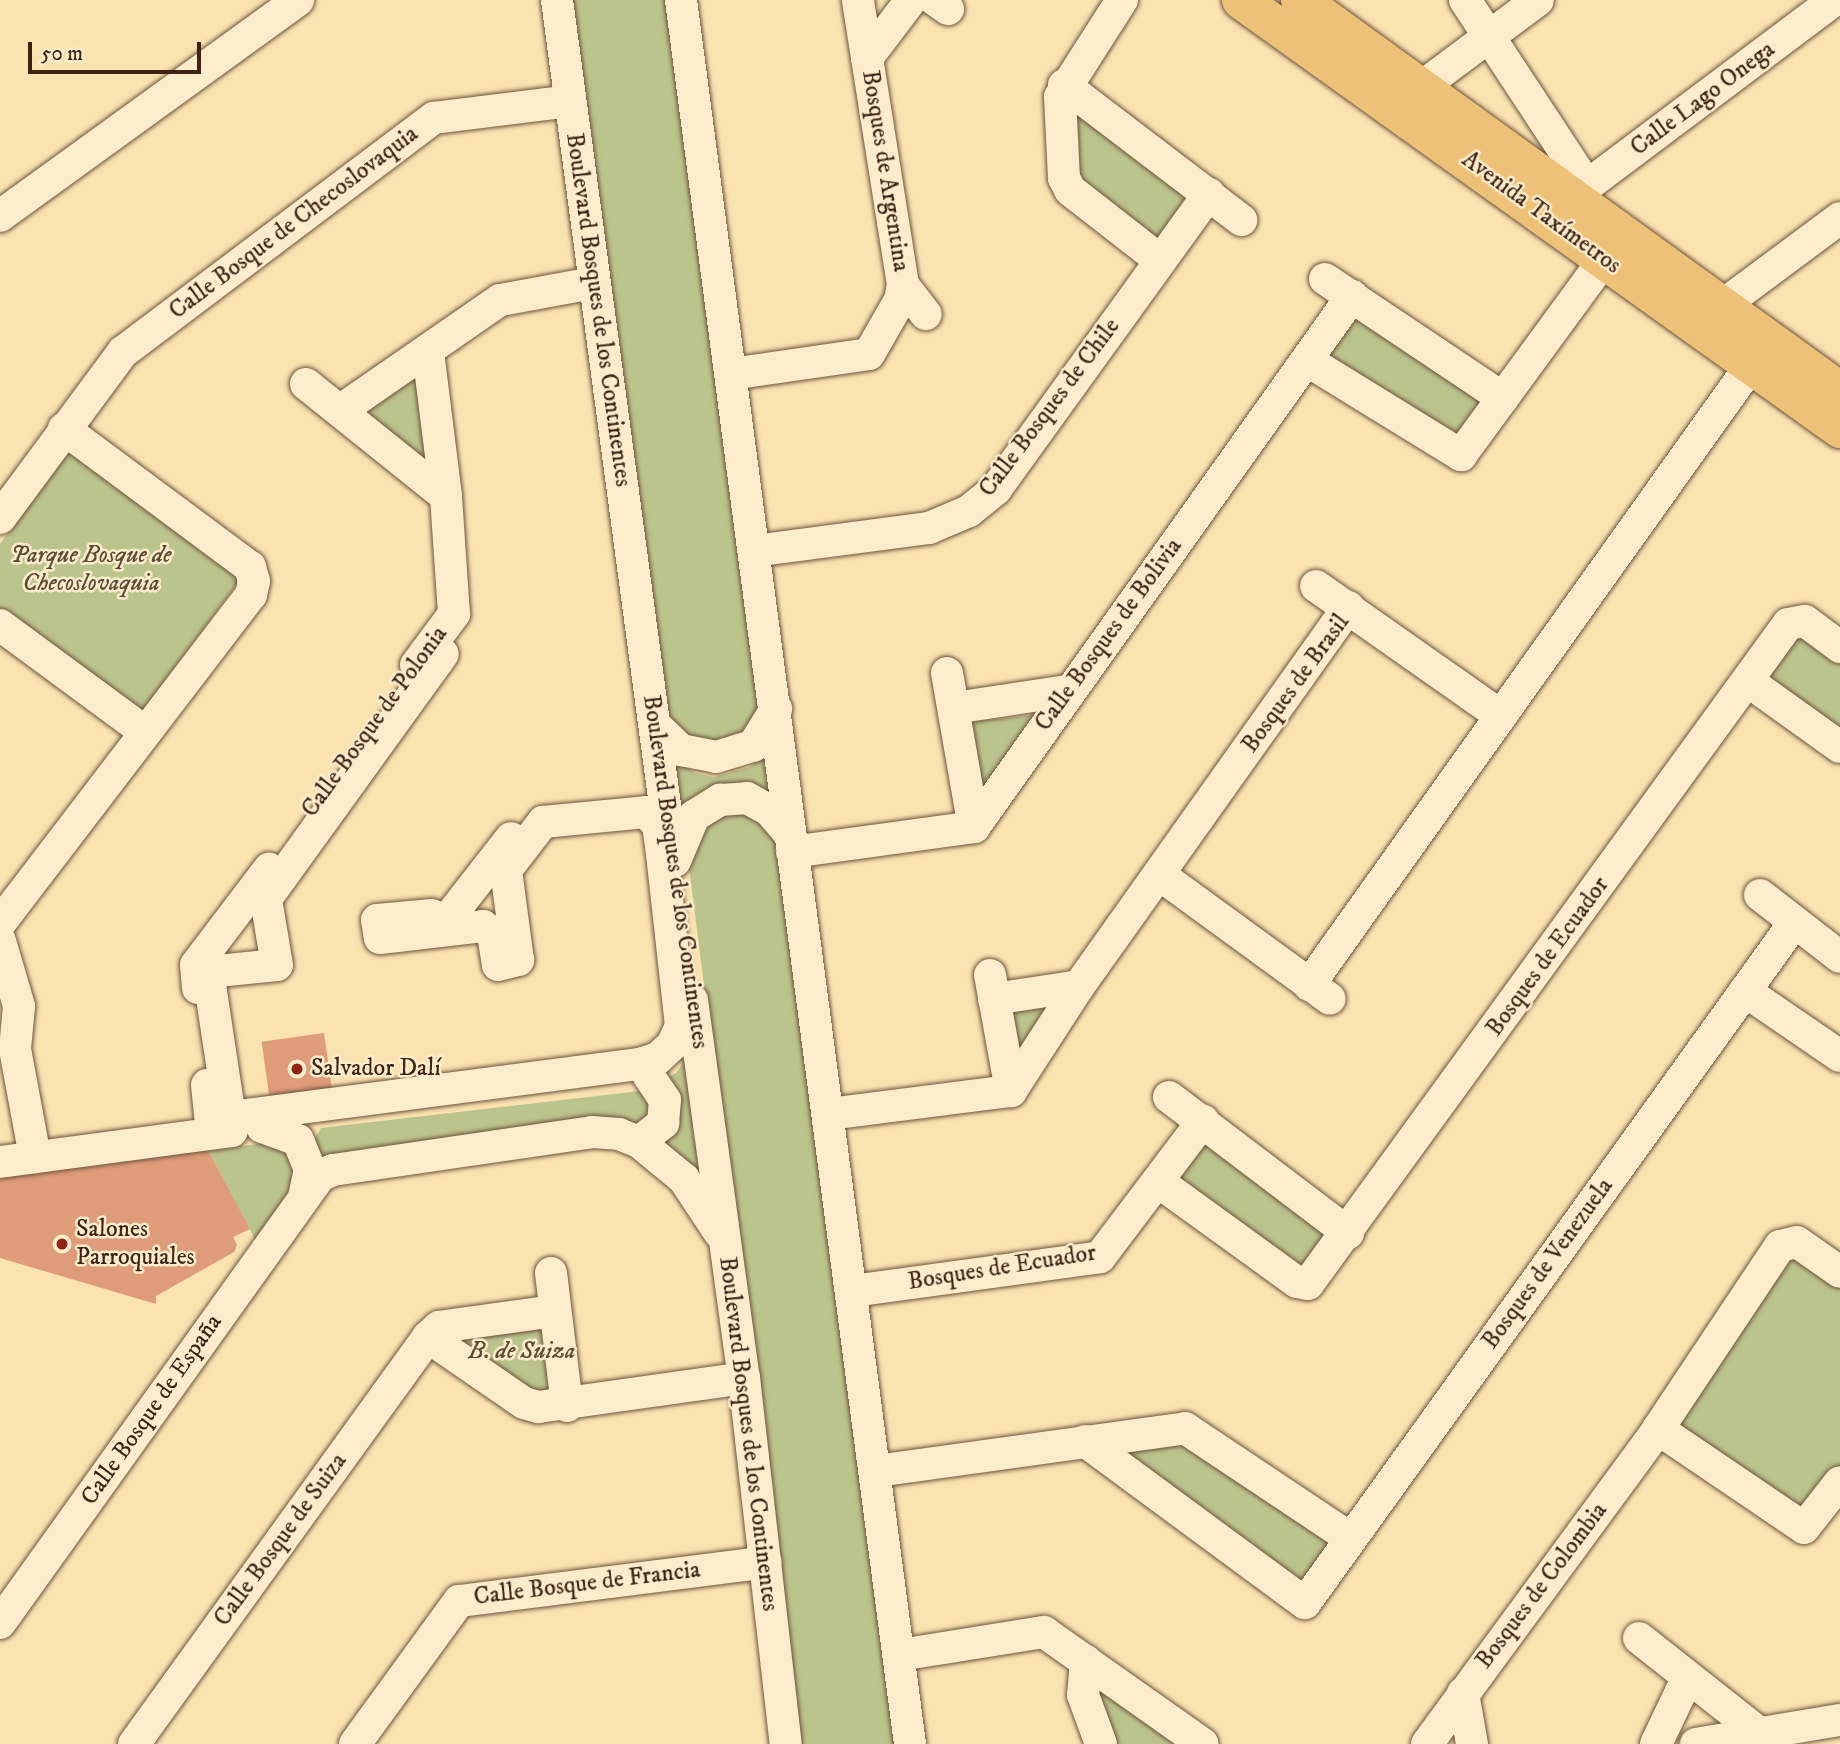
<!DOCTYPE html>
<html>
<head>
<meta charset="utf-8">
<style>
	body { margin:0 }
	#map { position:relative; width:1840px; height:1744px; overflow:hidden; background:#fbe2b1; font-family:"IM FELL DW Pica",serif }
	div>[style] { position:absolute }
	.green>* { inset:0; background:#bcc48d; transform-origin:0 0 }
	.building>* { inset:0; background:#de9c7b; transform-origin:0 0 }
	.roads { filter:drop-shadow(0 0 2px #6d533c) drop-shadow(0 0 2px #6d533c) }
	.minor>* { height:32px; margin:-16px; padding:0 16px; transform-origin:16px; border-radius:16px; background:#fceccc }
	.major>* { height:38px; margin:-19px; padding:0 19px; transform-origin:19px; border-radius:19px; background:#eec178 }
	.dots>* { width:19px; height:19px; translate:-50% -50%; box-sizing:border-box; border:4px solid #fceccc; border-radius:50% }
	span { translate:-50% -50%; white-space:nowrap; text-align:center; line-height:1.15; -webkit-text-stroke:5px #fceccc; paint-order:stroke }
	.street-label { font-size:24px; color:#3e2315 }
	.park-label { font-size:24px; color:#5e4b33; font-style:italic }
	.poi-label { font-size:24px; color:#3e2315 }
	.left { translate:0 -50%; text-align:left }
	.scale { position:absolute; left:28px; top:42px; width:173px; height:32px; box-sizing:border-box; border:4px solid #3e2315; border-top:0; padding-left:9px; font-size:21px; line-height:24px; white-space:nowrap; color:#3e2315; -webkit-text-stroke:5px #fceccc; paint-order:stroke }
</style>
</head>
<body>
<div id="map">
	<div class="green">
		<div style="clip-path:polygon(572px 0,666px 0,763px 709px,740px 743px,689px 745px,670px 720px)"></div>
		<div style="clip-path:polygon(1066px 107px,1193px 192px,1157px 246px,1073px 183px)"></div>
		<div style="left:1356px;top:311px;width:158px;height:57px;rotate:35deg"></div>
		<div style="clip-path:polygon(418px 371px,434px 472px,359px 411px)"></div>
		<div style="clip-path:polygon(70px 447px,244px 574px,140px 714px,0 612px,0 544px)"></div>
		<div style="clip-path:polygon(1793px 629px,1840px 662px,1840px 738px,1764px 686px)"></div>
		<div style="clip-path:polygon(1035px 715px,985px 800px,969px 722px)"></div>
		<div style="clip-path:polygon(768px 751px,775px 811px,680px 818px,676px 760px,695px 773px,714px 777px,750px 767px)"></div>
		<div style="clip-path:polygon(744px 803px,780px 844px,896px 1744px,800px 1744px,687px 851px,698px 823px)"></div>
		<div style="clip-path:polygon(1050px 1005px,1018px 1057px,1010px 1007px)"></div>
		<div style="clip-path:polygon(687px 1057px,716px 1221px,656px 1146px,660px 1081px,676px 1073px)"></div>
		<div style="clip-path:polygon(649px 1090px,657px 1097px,645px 1129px,320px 1158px,314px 1139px,321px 1128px)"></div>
		<div style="left:1203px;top:1138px;width:156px;height:52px;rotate:35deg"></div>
		<div style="clip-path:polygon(276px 1142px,292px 1154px,297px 1173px,293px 1191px,257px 1243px,208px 1150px)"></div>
		<div style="clip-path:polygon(1793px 1252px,1840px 1283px,1840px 1472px,1803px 1527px,1668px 1435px)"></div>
		<div style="clip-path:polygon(544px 1317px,558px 1389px,530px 1399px,463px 1350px,455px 1329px)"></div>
		<div style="clip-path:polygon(1179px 1436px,1341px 1541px,1309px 1588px,1106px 1448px)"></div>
		<div style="clip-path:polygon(1099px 1681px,1189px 1744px,1114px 1744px,1103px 1730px)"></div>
	</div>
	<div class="building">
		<div style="left:324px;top:1033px;width:66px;height:63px;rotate:82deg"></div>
		<div style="clip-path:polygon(208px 1150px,250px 1229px,233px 1237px,237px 1245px,234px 1252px,156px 1296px,156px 1304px,0 1258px,0 1176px)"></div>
	</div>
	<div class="roads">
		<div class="minor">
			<div style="left:557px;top:0;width:850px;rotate:82.36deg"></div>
			<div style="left:681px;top:0;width:1759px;rotate:82.52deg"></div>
			<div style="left:935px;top:0;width:16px;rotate:35deg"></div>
			<div style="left:1122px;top:0;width:115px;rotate:122.6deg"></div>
			<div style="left:1060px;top:97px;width:81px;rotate:87.2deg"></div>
			<div style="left:1064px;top:178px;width:13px;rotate:63deg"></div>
			<div style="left:1070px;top:190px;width:114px;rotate:37.9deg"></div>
			<div style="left:1465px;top:0;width:202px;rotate:56.7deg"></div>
			<div style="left:1576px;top:169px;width:28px;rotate:98deg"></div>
			<div style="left:867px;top:58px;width:73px;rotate:-52.8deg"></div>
			<div style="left:1064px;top:85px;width:223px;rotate:37.3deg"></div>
			<div style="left:1420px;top:88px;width:147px;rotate:-36.7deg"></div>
			<div style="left:1572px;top:197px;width:328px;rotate:-36.9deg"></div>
			<div style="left:0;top:216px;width:368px;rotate:-35.9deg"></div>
			<div style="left:1325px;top:279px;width:214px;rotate:33.8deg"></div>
			<div style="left:903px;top:285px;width:37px;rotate:52deg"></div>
			<div style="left:1723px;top:305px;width:146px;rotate:-36.6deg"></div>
			<div style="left:1308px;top:361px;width:180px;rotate:31.6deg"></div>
			<div style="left:1461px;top:455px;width:244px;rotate:-53.8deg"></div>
			<div style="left:731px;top:374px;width:139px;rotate:-8.2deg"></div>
			<div style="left:869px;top:354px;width:62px;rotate:-60.1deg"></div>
			<div style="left:900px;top:300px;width:15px;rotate:-79deg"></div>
			<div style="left:903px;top:285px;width:289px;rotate:-99deg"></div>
			<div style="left:306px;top:384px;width:179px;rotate:38.7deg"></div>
			<div style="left:341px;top:410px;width:193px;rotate:-34.7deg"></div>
			<div style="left:500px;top:300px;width:95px;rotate:-10.4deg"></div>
			<div style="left:0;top:518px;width:207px;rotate:-53.5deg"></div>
			<div style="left:123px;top:352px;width:389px;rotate:-37deg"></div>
			<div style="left:434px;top:118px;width:137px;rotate:-7.1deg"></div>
			<div style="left:754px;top:551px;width:177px;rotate:-7.5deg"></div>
			<div style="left:929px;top:528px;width:43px;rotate:-23deg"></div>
			<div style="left:969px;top:511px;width:35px;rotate:-39deg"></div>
			<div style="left:996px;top:489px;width:364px;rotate:-54.2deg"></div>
			<div style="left:1316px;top:586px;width:226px;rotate:35.1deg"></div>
			<div style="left:0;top:625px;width:179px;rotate:36.4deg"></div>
			<div style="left:416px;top:665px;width:64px;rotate:-53.3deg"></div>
			<div style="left:454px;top:614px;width:118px;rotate:-93.9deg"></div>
			<div style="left:446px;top:496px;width:146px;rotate:-97.1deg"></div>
			<div style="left:947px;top:673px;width:156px;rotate:80.1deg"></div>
			<div style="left:1748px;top:681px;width:113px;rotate:35.7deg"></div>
			<div style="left:954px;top:708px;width:114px;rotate:-8.6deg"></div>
			<div style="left:656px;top:726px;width:35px;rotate:44deg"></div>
			<div style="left:681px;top:750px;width:36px;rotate:11deg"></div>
			<div style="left:716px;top:757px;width:39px;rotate:-17deg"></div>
			<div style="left:753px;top:746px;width:44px;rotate:-58.1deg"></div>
			<div style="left:792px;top:852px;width:184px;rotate:-7.8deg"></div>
			<div style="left:974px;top:827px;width:652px;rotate:-54.55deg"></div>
			<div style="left:675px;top:861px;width:49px;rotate:-67.1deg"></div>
			<div style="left:694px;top:816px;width:31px;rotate:-32deg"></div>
			<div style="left:720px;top:800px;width:27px;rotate:-4deg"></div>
			<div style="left:747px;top:798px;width:25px;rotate:29deg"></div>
			<div style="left:769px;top:810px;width:30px;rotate:49deg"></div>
			<div style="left:1160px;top:875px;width:210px;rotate:36.1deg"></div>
			<div style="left:1760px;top:895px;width:101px;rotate:37.8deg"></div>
			<div style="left:432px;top:915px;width:55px;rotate:174.8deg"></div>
			<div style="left:377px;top:920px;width:18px;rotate:81deg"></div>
			<div style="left:380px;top:938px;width:104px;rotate:-6.6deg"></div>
			<div style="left:483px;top:926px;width:13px;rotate:39deg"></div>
			<div style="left:493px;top:934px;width:31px;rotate:81deg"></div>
			<div style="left:498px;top:965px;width:21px;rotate:-14deg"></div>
			<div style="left:518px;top:960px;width:91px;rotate:-97.6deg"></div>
			<div style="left:506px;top:870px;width:61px;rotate:-52.4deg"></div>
			<div style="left:543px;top:822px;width:103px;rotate:-5.5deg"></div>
			<div style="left:646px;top:812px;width:18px;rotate:47deg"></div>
			<div style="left:658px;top:825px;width:29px;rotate:82deg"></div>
			<div style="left:662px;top:854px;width:173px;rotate:83.7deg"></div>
			<div style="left:681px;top:1026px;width:21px;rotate:115deg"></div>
			<div style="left:672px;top:1045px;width:19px;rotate:137deg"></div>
			<div style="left:658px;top:1058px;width:20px;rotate:162deg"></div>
			<div style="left:639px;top:1064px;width:412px;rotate:172.6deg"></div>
			<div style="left:230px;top:1117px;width:147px;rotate:-98.6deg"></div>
			<div style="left:208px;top:972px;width:69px;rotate:-5.8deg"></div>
			<div style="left:277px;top:965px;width:67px;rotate:-99.5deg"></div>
			<div style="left:266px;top:899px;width:302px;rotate:-54.2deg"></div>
			<div style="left:447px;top:920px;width:104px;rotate:-52deg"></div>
			<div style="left:0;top:923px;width:413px;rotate:-52.6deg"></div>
			<div style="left:251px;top:595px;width:14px;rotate:-78deg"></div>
			<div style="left:254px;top:581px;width:15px;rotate:-106deg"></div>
			<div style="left:250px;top:567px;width:232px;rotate:-143.4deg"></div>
			<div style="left:0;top:941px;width:68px;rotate:73.7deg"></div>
			<div style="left:19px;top:1006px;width:43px;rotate:95.3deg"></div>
			<div style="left:15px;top:1049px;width:110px;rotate:79.5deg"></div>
			<div style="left:990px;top:975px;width:118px;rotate:79.7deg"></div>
			<div style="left:1309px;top:985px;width:761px;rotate:-54.51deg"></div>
			<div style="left:198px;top:988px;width:23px;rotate:-95deg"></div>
			<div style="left:196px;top:965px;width:121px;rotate:-52.8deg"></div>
			<div style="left:1745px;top:991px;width:115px;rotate:34.4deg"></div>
			<div style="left:994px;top:999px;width:86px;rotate:-8.7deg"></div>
			<div style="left:692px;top:1000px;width:382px;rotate:82.2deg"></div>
			<div style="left:744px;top:1378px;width:368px;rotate:83.5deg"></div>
			<div style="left:207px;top:1085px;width:48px;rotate:84.1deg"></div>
			<div style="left:1169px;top:1097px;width:225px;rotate:37.2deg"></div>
			<div style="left:828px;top:1114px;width:184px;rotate:-7.2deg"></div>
			<div style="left:1011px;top:1091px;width:125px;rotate:-57.1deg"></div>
			<div style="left:1079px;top:986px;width:465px;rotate:-54.6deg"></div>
			<div style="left:262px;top:1127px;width:38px;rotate:20deg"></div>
			<div style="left:298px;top:1140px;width:31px;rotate:68deg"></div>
			<div style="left:310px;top:1169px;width:29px;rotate:102deg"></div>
			<div style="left:639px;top:1142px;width:31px;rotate:-38deg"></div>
			<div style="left:663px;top:1123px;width:23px;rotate:-85deg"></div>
			<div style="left:665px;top:1100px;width:30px;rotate:-124deg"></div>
			<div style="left:0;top:1162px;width:234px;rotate:-7.6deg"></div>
			<div style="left:1160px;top:1183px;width:169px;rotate:35.9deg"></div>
			<div style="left:1297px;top:1282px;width:11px;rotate:10deg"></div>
			<div style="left:1308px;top:1284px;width:816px;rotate:-53.97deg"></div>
			<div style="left:1788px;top:624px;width:17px;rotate:-10deg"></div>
			<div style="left:1805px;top:621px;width:44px;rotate:36.6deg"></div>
			<div style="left:551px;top:1273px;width:134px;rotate:83.1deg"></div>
			<div style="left:853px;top:1291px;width:249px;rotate:-7.8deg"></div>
			<div style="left:1100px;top:1257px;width:171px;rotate:-52.9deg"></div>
			<div style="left:428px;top:1337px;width:116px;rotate:34.5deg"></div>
			<div style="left:524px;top:1403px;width:15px;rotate:16deg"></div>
			<div style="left:538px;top:1407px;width:208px;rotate:-8deg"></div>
			<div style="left:1658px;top:1429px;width:176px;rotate:34.1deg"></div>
			<div style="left:1804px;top:1528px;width:58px;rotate:-52deg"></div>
			<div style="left:1085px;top:1441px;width:273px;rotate:36.4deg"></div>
			<div style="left:1305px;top:1603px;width:838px;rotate:-54.28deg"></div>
			<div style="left:877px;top:1471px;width:311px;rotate:-7.9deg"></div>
			<div style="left:1185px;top:1428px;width:198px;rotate:33.7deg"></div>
			<div style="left:0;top:1623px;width:550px;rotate:-54.4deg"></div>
			<div style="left:320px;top:1176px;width:14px;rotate:-25deg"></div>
			<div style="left:333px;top:1170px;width:262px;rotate:-8.3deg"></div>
			<div style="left:592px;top:1132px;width:27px;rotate:4deg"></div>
			<div style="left:619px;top:1134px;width:22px;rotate:22deg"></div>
			<div style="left:639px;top:1142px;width:58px;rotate:39.4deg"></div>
			<div style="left:684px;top:1179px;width:64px;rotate:56.6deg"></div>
			<div style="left:1639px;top:1638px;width:157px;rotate:38.3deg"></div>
			<div style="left:900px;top:1655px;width:146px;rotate:-9.1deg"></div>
			<div style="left:1044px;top:1632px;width:194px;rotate:35.2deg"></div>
			<div style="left:1086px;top:1661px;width:34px;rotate:95deg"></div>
			<div style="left:1083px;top:1695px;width:52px;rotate:69.8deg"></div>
			<div style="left:1463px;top:1693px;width:52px;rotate:80deg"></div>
			<div style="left:134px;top:1744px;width:502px;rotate:-54.16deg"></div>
			<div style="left:428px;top:1337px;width:15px;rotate:-42deg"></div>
			<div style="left:439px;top:1327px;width:116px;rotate:-7.9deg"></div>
			<div style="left:355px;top:1744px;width:177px;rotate:-54deg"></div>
			<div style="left:459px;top:1601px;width:309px;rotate:-7.2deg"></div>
			<div style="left:1427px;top:1744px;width:391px;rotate:-53.7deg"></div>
			<div style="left:1658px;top:1429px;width:220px;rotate:-56.3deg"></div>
			<div style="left:1780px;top:1246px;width:17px;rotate:-13deg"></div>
			<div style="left:1797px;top:1242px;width:52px;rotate:34.9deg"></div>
			<div style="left:1656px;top:1744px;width:74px;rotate:-64.5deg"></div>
			<div style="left:1696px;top:1744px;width:146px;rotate:-9.5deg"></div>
		</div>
		<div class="major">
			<div style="left:1241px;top:0;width:737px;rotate:35.61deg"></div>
			<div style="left:1300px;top:0;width:667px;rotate:35.91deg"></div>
		</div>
	</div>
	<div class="dots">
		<div style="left:297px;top:1069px;background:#8f2418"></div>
		<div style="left:62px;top:1244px;background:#8f2418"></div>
	</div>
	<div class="street-label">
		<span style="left:1703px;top:99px;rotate:-37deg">Calle Lago Onega</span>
		<span style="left:885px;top:171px;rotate:81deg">Bosques de Argentina</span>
		<span style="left:1541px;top:213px;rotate:36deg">Avenida Taxímetros</span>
		<span style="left:294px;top:223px;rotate:-37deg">Calle Bosque de Checoslovaquia</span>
		<span style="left:598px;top:310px;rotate:82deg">Boulevard Bosques de los Continentes</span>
		<span style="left:1050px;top:408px;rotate:-53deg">Calle Bosques de Chile</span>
		<span style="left:1109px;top:635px;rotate:-54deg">Calle Bosques de Bolivia</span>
		<span style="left:1296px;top:684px;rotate:-54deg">Bosques de Brasil</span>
		<span style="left:375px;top:722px;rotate:-54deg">Calle Bosque de Polonia</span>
		<span style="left:675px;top:872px;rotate:82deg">Boulevard Bosques de los Continentes</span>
		<span style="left:1548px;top:957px;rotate:-54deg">Bosques de Ecuador</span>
		<span style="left:1548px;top:1264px;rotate:-54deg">Bosques de Venezuela</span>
		<span style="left:1002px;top:1268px;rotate:-9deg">Bosques de Ecuador</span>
		<span style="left:152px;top:1410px;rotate:-55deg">Calle Bosque de España</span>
		<span style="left:748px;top:1434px;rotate:83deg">Boulevard Bosques de los Continentes</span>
		<span style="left:281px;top:1540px;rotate:-54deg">Calle Bosque de Suiza</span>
		<span style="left:587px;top:1584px;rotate:-7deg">Calle Bosque de Francia</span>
		<span style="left:1542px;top:1586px;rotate:-53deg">Bosques de Colombia</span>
	</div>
	<div class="park-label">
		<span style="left:91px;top:570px">Parque Bosque de<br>Checoslovaquia</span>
		<span style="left:522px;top:1352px">B. de Suiza</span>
	</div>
	<div class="poi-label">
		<span class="left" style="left:311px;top:1069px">Salvador Dalí</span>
		<span class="left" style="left:76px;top:1244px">Salones<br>Parroquiales</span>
	</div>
	<div class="scale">50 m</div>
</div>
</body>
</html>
